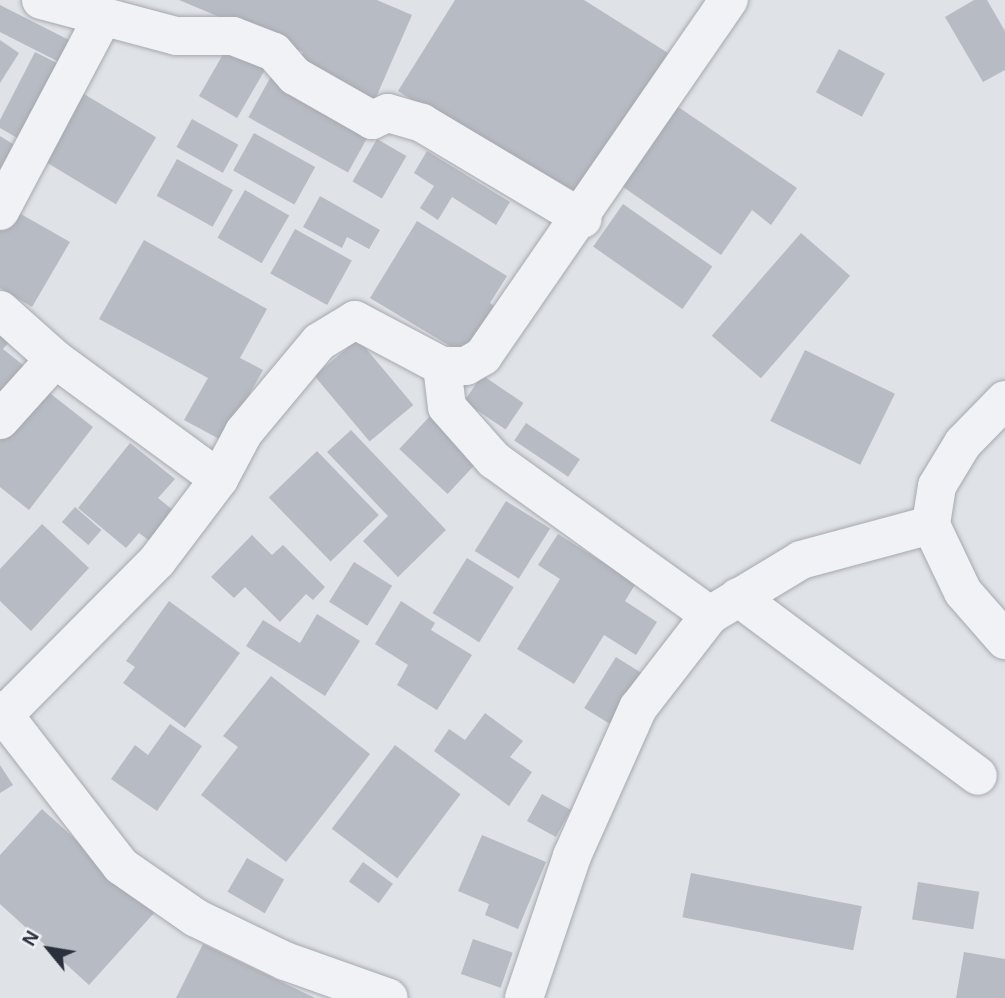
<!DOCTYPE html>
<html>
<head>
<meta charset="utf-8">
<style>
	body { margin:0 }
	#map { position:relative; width:1005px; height:998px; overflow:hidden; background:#dfe2e6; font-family:Arial,sans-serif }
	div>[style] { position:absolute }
	.building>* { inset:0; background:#b7bbc3; transform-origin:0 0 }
	.roads { filter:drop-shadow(0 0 2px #a5a9b0) drop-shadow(0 0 2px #a5a9b0) }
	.minor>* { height:38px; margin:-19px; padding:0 19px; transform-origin:19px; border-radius:19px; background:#f1f2f5 }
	span { translate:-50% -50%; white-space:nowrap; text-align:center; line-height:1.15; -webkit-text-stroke:5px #eef0f4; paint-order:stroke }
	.north { position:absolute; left:14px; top:914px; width:70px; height:70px; -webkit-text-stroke:5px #eef0f4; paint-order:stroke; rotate:300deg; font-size:19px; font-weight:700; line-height:28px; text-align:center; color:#2a303c }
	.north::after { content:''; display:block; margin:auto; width:24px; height:32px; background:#2a303c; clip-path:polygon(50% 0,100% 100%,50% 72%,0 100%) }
</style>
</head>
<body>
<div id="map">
	<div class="building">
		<div style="clip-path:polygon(179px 0,377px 0,412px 15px,374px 102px,296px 69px,303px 52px)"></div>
		<div style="clip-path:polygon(455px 0,584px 0,668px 53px,573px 202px,398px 91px)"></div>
		<div style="clip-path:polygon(974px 0,987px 0,1005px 31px,1005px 70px,983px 82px,945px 17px)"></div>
		<div style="clip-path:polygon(0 5px,69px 40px,59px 62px,0 32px)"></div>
		<div style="clip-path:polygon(0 40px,19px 53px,0 83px)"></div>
		<div style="left:229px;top:44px;width:44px;height:60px;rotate:30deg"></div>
		<div style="left:839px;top:49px;width:52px;height:49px;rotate:28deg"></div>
		<div style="clip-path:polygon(35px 52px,59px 64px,19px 139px,0 128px,0 120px)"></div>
		<div style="left:274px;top:71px;width:114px;height:53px;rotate:29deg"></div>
		<div style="left:79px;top:91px;width:90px;height:78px;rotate:31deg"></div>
		<div style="clip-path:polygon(671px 102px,797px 188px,771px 225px,752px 210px,721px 255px,616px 182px)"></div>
		<div style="left:192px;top:119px;width:53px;height:32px;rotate:29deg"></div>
		<div style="left:254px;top:133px;width:70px;height:43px;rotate:29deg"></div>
		<div style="clip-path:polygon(0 136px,16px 146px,0 173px)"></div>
		<div style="left:377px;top:139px;width:34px;height:49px;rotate:30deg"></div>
		<div style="clip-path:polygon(427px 151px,510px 202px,496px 225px,452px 197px,438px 220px,420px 208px,434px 186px,414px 173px)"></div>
		<div style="left:177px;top:159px;width:64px;height:42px;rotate:29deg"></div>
		<div style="left:245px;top:190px;width:51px;height:55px;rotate:30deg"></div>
		<div style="clip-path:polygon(320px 196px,380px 230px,369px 249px,347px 237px,342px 248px,303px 227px)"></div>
		<div style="left:623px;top:204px;width:109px;height:52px;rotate:35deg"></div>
		<div style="clip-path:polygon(12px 209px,70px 242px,32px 307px,0 288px,0 229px)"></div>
		<div style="clip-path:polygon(417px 221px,507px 276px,490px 303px,498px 309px,468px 357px,370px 298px)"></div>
		<div style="left:295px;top:229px;width:65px;height:51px;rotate:29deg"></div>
		<div style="left:801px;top:233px;width:65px;height:136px;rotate:41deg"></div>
		<div style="clip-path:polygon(144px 240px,267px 309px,240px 358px,263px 370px,223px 441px,184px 420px,208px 378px,99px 319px)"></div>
		<div style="clip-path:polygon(0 334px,9px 342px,3px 349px,28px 369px,0 403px)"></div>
		<div style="left:358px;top:339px;width:86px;height:57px;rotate:50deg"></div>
		<div style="left:805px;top:350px;width:100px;height:79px;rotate:26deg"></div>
		<div style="left:482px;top:375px;width:50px;height:32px;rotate:34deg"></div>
		<div style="clip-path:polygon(42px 387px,93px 427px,29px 510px,0 487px,0 441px)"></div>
		<div style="left:430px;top:416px;width:66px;height:45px;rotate:43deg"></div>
		<div style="left:526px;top:423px;width:65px;height:21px;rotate:34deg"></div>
		<div style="clip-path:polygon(351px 430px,446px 530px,398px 577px,363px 541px,388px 516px,327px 452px)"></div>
		<div style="clip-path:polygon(130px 443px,175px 479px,158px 498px,179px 515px,155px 545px,139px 533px,126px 548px,78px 508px)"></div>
		<div style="left:317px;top:451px;width:89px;height:67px;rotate:46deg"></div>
		<div style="left:506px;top:501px;width:52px;height:59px;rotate:32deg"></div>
		<div style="left:75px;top:507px;width:35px;height:20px;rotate:41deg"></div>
		<div style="clip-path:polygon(42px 524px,89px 568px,31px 631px,0 601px,0 569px)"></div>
		<div style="clip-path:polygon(558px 534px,636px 583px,625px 601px,657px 622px,636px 655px,604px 635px,574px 684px,517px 649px,560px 579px,538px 565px)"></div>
		<div style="clip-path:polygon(252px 535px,272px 555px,283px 545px,325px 587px,313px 600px,306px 594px,280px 622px,245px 587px,234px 598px,211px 577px)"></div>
		<div style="left:467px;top:558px;width:55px;height:65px;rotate:32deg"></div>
		<div style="left:354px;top:562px;width:45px;height:47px;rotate:32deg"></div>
		<div style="clip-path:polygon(169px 601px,240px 653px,185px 728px,123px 683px,135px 667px,126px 661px)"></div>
		<div style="clip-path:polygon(401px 601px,435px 623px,431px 630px,472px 655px,437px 710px,397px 685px,408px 665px,375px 644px)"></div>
		<div style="clip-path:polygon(317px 614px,360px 641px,325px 696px,246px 646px,263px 620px,300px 643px)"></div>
		<div style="left:616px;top:657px;width:39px;height:60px;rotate:32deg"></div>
		<div style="clip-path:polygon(271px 676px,370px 754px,286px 862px,201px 795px,238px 747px,223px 736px)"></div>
		<div style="clip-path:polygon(485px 713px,523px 741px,510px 757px,532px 772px,509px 806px,434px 751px,449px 729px,465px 740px)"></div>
		<div style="clip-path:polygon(170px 724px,202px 746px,157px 811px,111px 779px,135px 745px,148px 755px)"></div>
		<div style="left:395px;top:745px;width:82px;height:105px;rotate:37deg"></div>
		<div style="clip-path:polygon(0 765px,13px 785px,0 793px)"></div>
		<div style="left:542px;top:794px;width:33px;height:31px;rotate:29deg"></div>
		<div style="clip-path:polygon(42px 809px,155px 912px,89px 985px,0 904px,0 855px)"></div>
		<div style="clip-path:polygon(482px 835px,546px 862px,518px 929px,485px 915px,489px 904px,458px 891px)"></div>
		<div style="left:247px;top:858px;width:43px;height:39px;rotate:30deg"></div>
		<div style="left:363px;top:862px;width:37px;height:24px;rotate:36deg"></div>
		<div style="left:691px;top:873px;width:174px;height:45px;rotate:11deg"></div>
		<div style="left:918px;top:882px;width:62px;height:38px;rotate:9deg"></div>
		<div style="left:473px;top:939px;width:42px;height:37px;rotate:19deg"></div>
		<div style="clip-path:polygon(203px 944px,315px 998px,176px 998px)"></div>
		<div style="clip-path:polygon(964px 952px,1005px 959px,1005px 998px,956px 998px)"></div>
	</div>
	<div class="roads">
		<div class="minor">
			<div style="left:41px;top:0;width:140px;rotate:14.9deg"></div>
			<div style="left:176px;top:36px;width:57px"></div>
			<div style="left:233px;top:36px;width:44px;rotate:21.3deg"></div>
			<div style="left:274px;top:52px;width:32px;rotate:49deg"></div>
			<div style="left:295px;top:76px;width:89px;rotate:29.7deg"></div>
			<div style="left:372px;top:120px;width:17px;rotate:-24deg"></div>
			<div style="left:388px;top:113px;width:35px;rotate:16deg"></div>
			<div style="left:422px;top:123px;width:187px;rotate:30.8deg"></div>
			<div style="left:0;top:211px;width:218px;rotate:-62.1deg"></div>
			<div style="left:0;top:310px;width:74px;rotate:41.7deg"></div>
			<div style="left:442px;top:366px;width:41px;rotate:83deg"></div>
			<div style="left:447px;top:407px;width:71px;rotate:48.4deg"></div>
			<div style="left:494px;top:460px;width:266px;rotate:35.7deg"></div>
			<div style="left:1005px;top:400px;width:60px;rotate:134.3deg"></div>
			<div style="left:963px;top:443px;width:50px;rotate:121.2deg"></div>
			<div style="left:937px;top:486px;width:39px;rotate:99deg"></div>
			<div style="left:931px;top:525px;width:74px;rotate:64.5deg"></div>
			<div style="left:963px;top:592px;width:64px;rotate:48.8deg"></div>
			<div style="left:0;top:420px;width:82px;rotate:-48deg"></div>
			<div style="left:55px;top:359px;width:203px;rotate:36.2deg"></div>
			<div style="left:738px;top:597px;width:299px;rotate:36.7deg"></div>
			<div style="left:0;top:710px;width:197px;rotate:52.2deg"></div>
			<div style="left:121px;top:866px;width:91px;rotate:34.7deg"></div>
			<div style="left:196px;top:918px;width:99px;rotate:25.8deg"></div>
			<div style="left:285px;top:961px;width:110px;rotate:19.6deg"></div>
			<div style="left:4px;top:715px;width:217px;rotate:-45.2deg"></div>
			<div style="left:157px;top:561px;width:103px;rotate:-52.9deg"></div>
			<div style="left:219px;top:479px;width:53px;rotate:-62deg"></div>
			<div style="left:244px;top:432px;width:117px;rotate:-50.2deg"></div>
			<div style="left:319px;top:342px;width:42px;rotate:-31.4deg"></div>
			<div style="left:355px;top:320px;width:98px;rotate:27.9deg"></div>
			<div style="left:442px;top:366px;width:24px"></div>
			<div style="left:466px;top:366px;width:20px;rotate:-30deg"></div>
			<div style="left:483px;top:356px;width:433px;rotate:-55.4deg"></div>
			<div style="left:524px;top:998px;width:150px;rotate:-71.3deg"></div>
			<div style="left:572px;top:856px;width:162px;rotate:-66deg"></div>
			<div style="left:638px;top:708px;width:118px;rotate:-52.3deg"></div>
			<div style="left:710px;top:615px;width:106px;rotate:-31.1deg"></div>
			<div style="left:801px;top:560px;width:135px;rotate:-15.1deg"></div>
		</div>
	</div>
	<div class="north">N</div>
</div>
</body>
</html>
